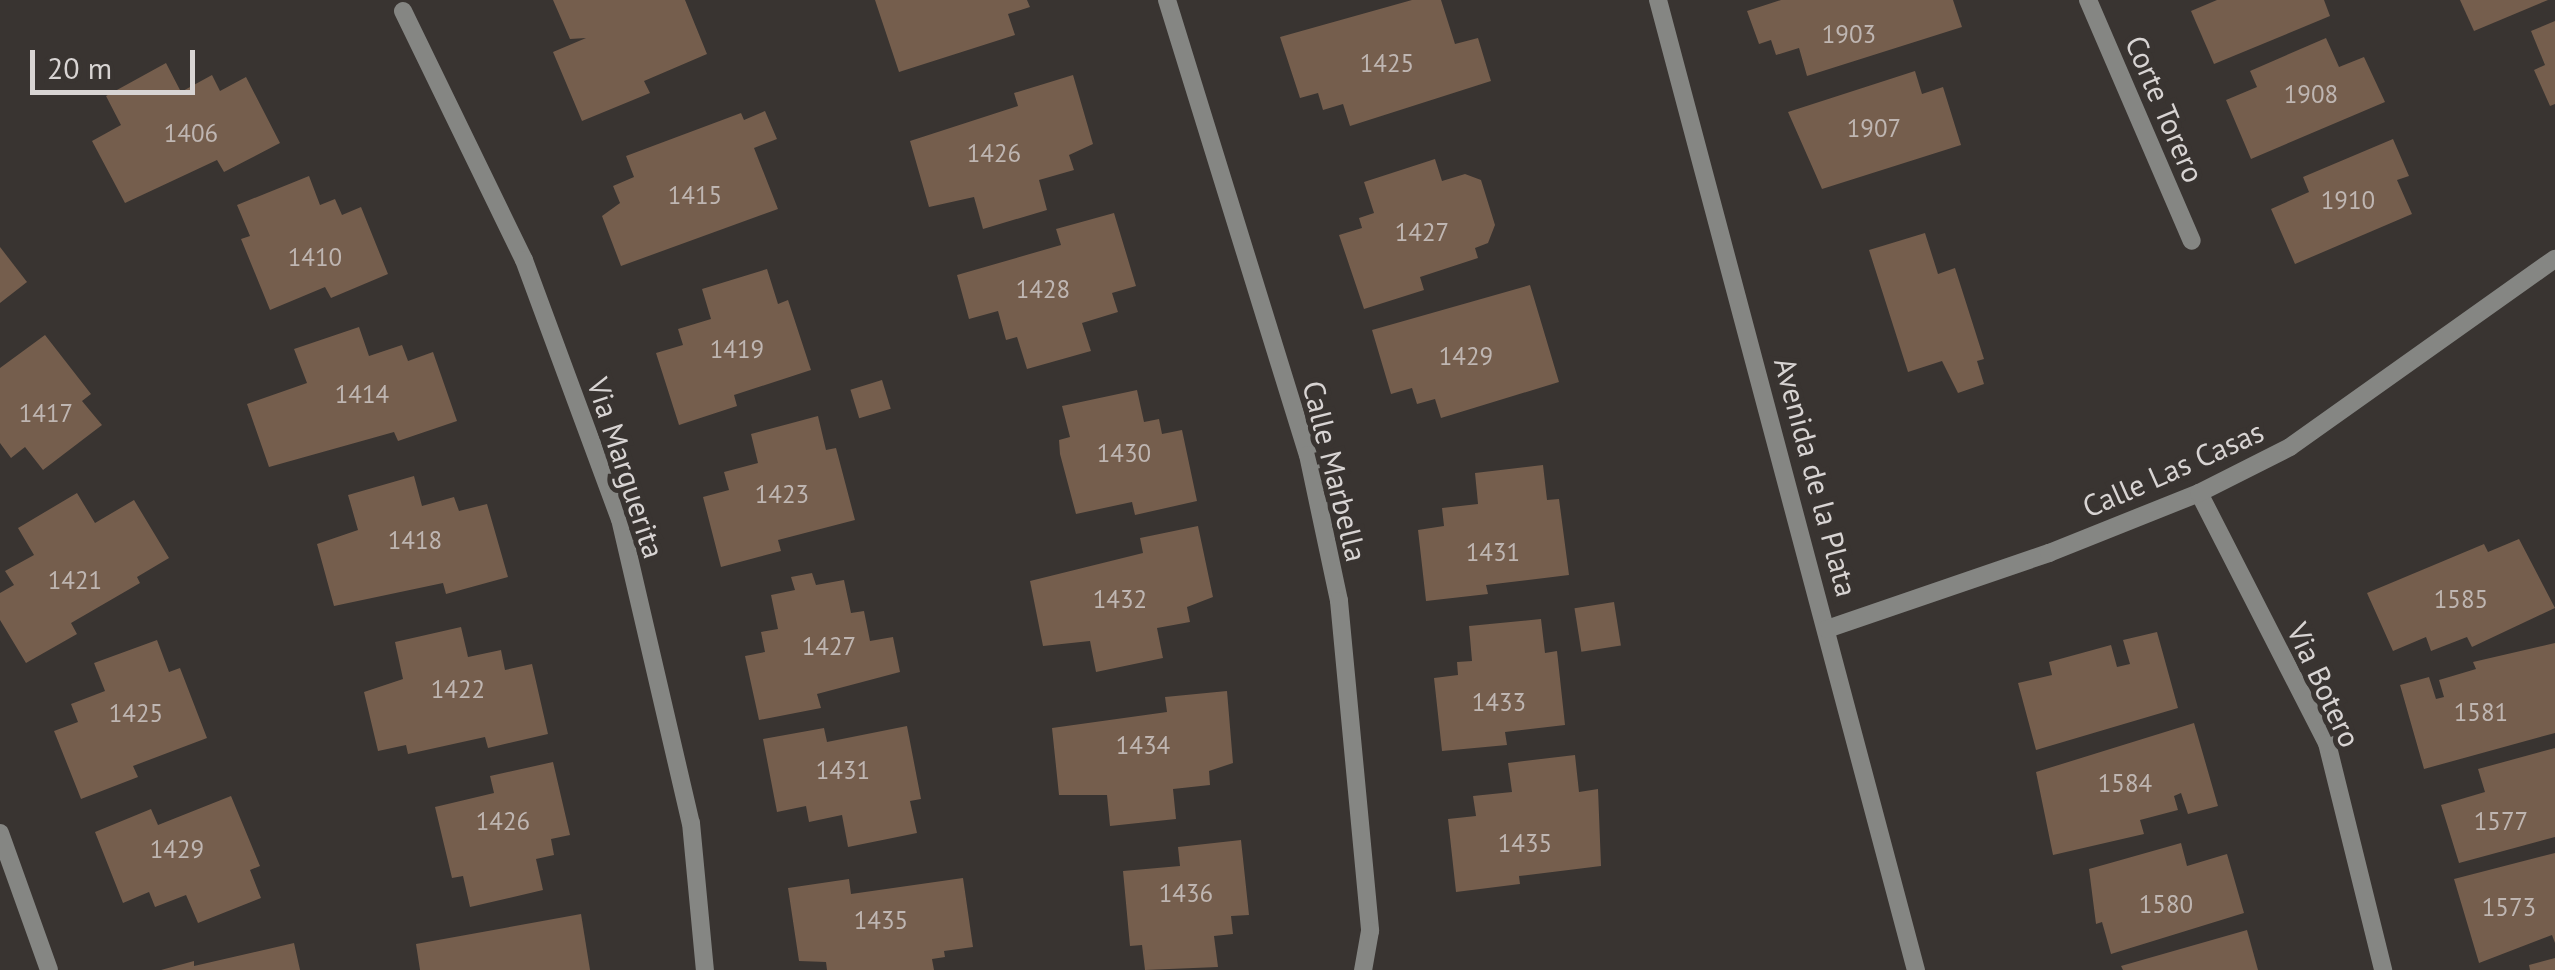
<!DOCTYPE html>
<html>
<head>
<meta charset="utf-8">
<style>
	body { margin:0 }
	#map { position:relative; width:2555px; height:970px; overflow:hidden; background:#393431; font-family:"PT Sans",sans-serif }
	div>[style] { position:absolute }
	.building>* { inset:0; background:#755e4d; transform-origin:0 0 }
	.minor>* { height:18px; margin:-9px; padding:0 9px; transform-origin:9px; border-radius:9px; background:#858683 }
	span { translate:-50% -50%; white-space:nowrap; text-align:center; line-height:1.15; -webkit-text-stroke:10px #393431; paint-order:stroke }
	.number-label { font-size:25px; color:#bfb6b2 }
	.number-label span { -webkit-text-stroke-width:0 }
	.street-label { font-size:30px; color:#d8d4d3 }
	.scale { position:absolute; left:30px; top:50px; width:165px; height:45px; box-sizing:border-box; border:5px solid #d8d4d3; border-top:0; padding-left:12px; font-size:30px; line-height:35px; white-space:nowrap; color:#d8d4d3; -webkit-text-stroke:8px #393431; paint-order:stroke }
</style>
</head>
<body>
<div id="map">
	<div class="building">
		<div style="clip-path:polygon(553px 0,685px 0,707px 54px,644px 81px,650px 93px,582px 121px,553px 52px,586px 38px,570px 39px)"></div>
		<div style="clip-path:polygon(875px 0,1027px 0,1030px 7px,1008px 14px,1015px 35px,899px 72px)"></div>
		<div style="clip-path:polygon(1412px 0,1441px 0,1455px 44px,1478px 38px,1491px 81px,1350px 126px,1343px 104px,1323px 110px,1318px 93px,1300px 98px,1280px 37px)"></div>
		<div style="clip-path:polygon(1781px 0,1953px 0,1962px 27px,1807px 76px,1799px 48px,1776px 55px,1771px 40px,1759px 44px,1747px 11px)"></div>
		<div style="clip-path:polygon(2217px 0,2324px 0,2330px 16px,2214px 64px,2191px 11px)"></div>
		<div style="clip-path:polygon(2460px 0,2548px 0,2474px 31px)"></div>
		<div style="clip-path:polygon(2555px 21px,2555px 104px,2550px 106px,2534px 70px,2545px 65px,2531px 31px)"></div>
		<div style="clip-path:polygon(2326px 38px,2339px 67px,2364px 57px,2385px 102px,2251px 159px,2226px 100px,2257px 87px,2250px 71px)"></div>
		<div style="clip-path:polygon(166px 63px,181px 92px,212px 75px,220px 91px,246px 77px,280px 143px,224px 172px,217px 160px,125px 203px,92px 141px,121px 125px,106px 96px)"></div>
		<div style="clip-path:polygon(1915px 71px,1922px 94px,1943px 87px,1961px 145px,1822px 189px,1788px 112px)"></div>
		<div style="clip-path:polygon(1073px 75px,1093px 144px,1069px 155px,1074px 170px,1039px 180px,1047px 210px,983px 229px,974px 197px,929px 207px,910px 141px,1018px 106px,1014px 93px)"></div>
		<div style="clip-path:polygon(765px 111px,777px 139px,754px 148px,778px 209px,621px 266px,602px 216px,620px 203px,613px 186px,634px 177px,626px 156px,741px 113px,744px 120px)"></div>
		<div style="clip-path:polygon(2393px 139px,2409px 176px,2397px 180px,2412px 214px,2295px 264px,2271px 209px,2309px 192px,2303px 177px)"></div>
		<div style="clip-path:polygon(1435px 159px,1442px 181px,1465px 174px,1481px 180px,1495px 225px,1488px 243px,1475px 248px,1478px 258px,1420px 277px,1424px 290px,1364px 309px,1339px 235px,1362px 228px,1359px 218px,1374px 213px,1364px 182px)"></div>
		<div style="clip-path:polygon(309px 176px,320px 205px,335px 199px,342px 215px,361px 207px,388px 274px,331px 298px,325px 287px,270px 310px,241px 239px,250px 236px,237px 205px)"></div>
		<div style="clip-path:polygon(1114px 213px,1136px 286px,1112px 293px,1118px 312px,1082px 323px,1091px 351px,1027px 369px,1017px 337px,1006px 340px,998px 311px,969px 319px,957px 275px,1061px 245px,1056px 229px)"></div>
		<div style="clip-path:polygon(1925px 233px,1938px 274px,1955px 268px,1984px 359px,1977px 361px,1984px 384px,1958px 393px,1942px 361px,1908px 372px,1869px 250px)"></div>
		<div style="clip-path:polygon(0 247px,27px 282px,0 303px)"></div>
		<div style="clip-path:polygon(767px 269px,778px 304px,788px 300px,811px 370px,734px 395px,737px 406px,679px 425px,656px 353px,683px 345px,678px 329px,711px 319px,702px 289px)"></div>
		<div style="clip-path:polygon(1530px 285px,1559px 382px,1441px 418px,1435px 399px,1417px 404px,1412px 388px,1391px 394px,1372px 330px)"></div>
		<div style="clip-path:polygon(359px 327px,369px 356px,402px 345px,408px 361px,433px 352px,457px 421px,398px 441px,394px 432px,269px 467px,247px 404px,307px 383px,294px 349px)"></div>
		<div style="clip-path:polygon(45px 335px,91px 394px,82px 401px,102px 425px,43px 470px,25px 447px,11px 458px,0 443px,0 368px)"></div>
		<div style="left:882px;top:380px;width:30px;height:33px;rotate:73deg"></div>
		<div style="clip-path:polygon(1137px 390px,1144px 422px,1159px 419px,1162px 434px,1182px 430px,1197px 501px,1135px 515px,1132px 502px,1076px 514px,1060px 454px,1059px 440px,1070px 437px,1062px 406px)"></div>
		<div style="clip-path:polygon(818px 416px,826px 450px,836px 448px,855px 520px,778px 540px,781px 551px,721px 567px,703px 497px,729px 490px,724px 472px,758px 463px,751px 434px)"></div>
		<div style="clip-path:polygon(1543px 465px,1547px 500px,1559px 499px,1569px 575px,1486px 585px,1488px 594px,1426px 601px,1418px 530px,1444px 526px,1442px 508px,1478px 504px,1475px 473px)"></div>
		<div style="clip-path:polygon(414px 476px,422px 506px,454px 497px,459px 511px,487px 504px,508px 577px,446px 594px,443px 583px,334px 606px,317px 544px,358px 530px,348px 495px)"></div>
		<div style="clip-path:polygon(77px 493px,95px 523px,134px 500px,169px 558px,137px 577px,140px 583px,71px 623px,77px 634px,26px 663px,0 620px,0 593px,14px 585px,5px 571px,34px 555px,18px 528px)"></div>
		<div style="clip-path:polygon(1198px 526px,1213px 597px,1187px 607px,1190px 622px,1157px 628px,1163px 658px,1096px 672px,1090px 641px,1043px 646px,1030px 581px,1143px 553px,1140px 538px)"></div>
		<div style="clip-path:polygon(2519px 539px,2555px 608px,2472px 647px,2467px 637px,2431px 651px,2426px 637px,2393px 651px,2367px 593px,2484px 544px,2488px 552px)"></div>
		<div style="clip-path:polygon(812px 573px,816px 585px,844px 580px,851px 613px,864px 611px,870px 641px,893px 637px,900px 672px,817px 694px,821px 708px,759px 720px,745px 656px,765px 652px,761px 632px,778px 629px,771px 595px,795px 590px,791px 577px)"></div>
		<div style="left:1614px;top:602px;width:44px;height:40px;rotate:81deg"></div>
		<div style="clip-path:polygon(1541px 619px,1545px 653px,1557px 651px,1565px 725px,1505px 732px,1507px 745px,1442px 751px,1434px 678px,1458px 675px,1457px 662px,1472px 661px,1469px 626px)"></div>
		<div style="clip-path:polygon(461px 627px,468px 657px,501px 650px,505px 670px,532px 664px,548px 734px,488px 748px,485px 737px,408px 754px,406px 745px,378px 751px,364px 692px,403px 679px,395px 642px)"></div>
		<div style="clip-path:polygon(2157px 632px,2178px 708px,2036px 750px,2018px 683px,2052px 675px,2049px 662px,2111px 645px,2117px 667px,2130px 664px,2123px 640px)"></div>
		<div style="clip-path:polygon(157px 640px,169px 672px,180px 668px,207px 738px,133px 766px,138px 777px,81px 799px,54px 731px,78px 722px,71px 704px,105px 691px,94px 663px)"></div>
		<div style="clip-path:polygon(2555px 643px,2555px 733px,2424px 769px,2400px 685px,2429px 677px,2436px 699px,2444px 697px,2439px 680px,2476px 669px,2473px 662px)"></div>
		<div style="clip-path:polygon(1227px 691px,1233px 763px,1209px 771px,1210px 785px,1173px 789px,1176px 819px,1110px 826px,1107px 795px,1059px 795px,1052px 728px,1167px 712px,1165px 697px)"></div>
		<div style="clip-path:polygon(2194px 723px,2218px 806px,2188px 814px,2181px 793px,2174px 796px,2178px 810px,2140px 820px,2144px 834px,2053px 855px,2036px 772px)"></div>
		<div style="clip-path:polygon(907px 726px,921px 799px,910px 801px,917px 833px,848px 847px,842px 815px,809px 822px,806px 806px,777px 812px,763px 739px,824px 728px,827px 742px)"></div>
		<div style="clip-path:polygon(2555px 748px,2555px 837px,2459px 863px,2441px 805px,2485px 792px,2478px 769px)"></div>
		<div style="clip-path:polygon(1575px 755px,1579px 792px,1598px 789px,1601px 866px,1519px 876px,1520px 884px,1456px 892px,1448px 819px,1476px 816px,1473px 796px,1512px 792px,1508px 763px)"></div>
		<div style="clip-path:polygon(553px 762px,570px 835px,551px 839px,554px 855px,536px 859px,543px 890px,470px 907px,463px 876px,452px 878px,435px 807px,494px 793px,490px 776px)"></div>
		<div style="clip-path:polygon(231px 796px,260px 866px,250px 870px,261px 898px,198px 923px,186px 895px,155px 907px,149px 892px,123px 903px,95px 832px,151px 809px,158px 825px)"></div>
		<div style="clip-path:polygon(1241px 840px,1249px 915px,1231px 916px,1233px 934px,1214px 936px,1218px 967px,1145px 970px,1142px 945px,1130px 946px,1123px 871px,1180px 866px,1178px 847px)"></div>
		<div style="clip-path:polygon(2181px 843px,2187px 866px,2227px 854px,2244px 913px,2111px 954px,2102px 922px,2096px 924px,2089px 869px)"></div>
		<div style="clip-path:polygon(2555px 853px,2555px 943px,2552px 935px,2479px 963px,2454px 879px)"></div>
		<div style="clip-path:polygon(963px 878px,973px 947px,944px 951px,945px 957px,932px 959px,934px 970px,827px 970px,826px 962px,799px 961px,788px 888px,849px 879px,851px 894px)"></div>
		<div style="clip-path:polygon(581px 914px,590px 970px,420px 970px,416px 944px)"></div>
		<div style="clip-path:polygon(2247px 930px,2258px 970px,2123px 970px,2121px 966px)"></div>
		<div style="clip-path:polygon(294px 943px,300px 970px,161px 970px,194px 961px,194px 966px)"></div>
		<div style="clip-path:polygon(2555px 958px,2555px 970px,2530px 970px,2529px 965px)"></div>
	</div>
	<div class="minor">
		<div style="left:1167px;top:0;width:476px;rotate:72.8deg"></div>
		<div style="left:1308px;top:455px;width:149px;rotate:78deg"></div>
		<div style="left:1339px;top:601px;width:331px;rotate:84.6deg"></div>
		<div style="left:1370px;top:931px;width:40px;rotate:100deg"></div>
		<div style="left:1658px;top:0;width:1004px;rotate:75.11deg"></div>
		<div style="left:2088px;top:0;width:262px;rotate:66.7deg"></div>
		<div style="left:403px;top:11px;width:277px;rotate:64.1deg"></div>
		<div style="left:524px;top:260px;width:276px;rotate:69.7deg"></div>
		<div style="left:620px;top:519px;width:312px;rotate:76.9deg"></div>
		<div style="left:691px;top:823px;width:148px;rotate:84.6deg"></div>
		<div style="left:2199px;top:493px;width:281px;rotate:62.9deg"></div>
		<div style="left:2327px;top:743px;width:234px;rotate:76.1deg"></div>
		<div style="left:1827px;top:629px;width:235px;rotate:-18.9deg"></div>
		<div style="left:2049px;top:553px;width:162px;rotate:-21.8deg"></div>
		<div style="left:2199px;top:493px;width:102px;rotate:-26.8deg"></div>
		<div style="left:2290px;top:447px;width:325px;rotate:-35.4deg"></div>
		<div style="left:0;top:833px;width:145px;rotate:70.3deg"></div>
	</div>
	<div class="number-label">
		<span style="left:1849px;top:34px">1903</span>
		<span style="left:1387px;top:63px">1425</span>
		<span style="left:2311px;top:94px">1908</span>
		<span style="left:1874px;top:128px">1907</span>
		<span style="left:191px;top:133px">1406</span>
		<span style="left:994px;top:153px">1426</span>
		<span style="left:695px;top:195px">1415</span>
		<span style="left:2348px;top:200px">1910</span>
		<span style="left:1422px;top:232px">1427</span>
		<span style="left:315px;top:257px">1410</span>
		<span style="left:1043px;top:289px">1428</span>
		<span style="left:737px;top:349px">1419</span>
		<span style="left:1466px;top:356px">1429</span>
		<span style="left:362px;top:394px">1414</span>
		<span style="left:46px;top:413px">1417</span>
		<span style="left:1124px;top:453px">1430</span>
		<span style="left:782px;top:494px">1423</span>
		<span style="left:415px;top:540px">1418</span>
		<span style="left:1493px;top:552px">1431</span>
		<span style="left:75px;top:580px">1421</span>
		<span style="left:1120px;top:599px">1432</span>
		<span style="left:2461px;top:599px">1585</span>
		<span style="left:829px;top:646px">1427</span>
		<span style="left:458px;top:689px">1422</span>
		<span style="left:1499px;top:702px">1433</span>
		<span style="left:2481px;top:712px">1581</span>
		<span style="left:136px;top:713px">1425</span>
		<span style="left:1143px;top:745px">1434</span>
		<span style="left:843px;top:770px">1431</span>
		<span style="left:2125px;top:783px">1584</span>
		<span style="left:503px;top:821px">1426</span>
		<span style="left:2501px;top:821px">1577</span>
		<span style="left:1525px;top:843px">1435</span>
		<span style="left:177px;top:849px">1429</span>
		<span style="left:1186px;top:893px">1436</span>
		<span style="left:2166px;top:904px">1580</span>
		<span style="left:2509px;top:907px">1573</span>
		<span style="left:881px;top:920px">1435</span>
	</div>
	<div class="street-label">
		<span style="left:2165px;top:109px;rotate:67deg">Corte Torero</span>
		<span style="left:626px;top:468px;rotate:72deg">Via Marguerita</span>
		<span style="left:2173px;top:469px;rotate:-24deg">Calle Las Casas</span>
		<span style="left:1335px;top:471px;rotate:76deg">Calle Marbella</span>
		<span style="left:1816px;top:477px;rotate:75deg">Avenida de la Plata</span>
		<span style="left:2324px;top:685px;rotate:65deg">Via Botero</span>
	</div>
	<div class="scale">20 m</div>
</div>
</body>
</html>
